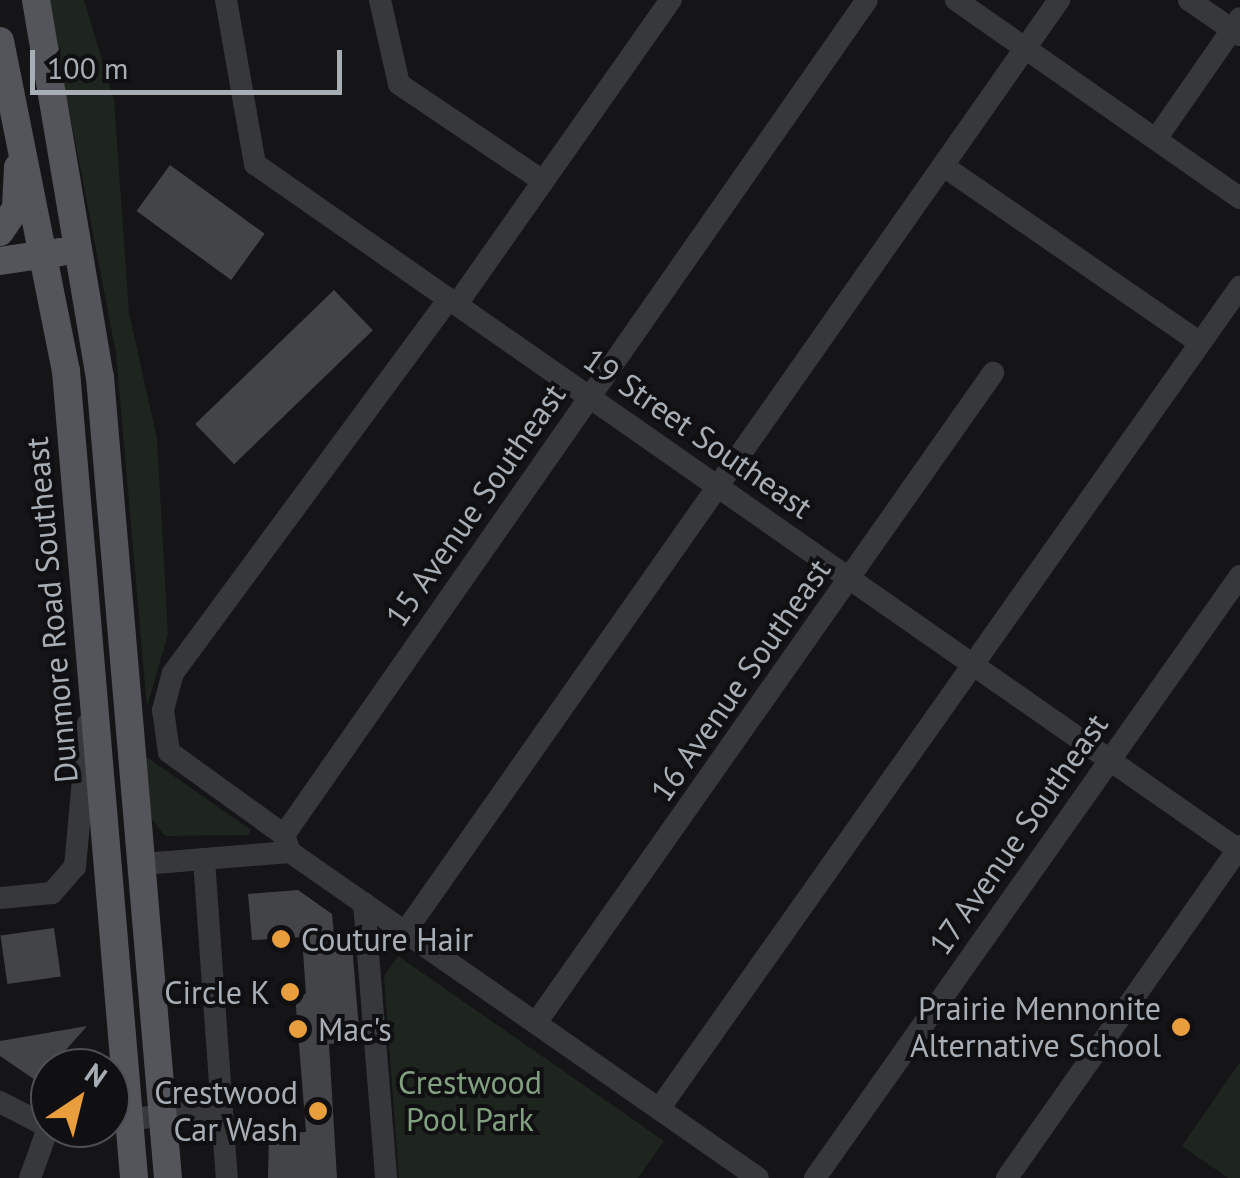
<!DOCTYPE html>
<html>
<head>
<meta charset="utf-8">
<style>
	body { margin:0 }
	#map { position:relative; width:1240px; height:1178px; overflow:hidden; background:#151517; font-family:"PT Sans",sans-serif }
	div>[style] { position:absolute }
	.green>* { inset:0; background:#1e251e }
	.building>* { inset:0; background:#424447; transform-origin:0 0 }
	.minor>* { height:22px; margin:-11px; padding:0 11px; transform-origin:11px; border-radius:11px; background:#36383c }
	.major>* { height:28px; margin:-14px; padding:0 14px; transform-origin:14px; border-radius:14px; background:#53555b }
	.dots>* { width:28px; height:28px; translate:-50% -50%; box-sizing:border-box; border:5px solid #101012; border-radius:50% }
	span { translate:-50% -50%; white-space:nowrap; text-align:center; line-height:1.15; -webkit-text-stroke:8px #101012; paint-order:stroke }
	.street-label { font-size:32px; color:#a8aeb6 }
	.poi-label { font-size:32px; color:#a8aeb6 }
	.left { translate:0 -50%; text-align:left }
	.right { translate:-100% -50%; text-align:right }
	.park-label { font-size:32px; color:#81a080 }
	.north { position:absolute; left:30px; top:1048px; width:100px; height:100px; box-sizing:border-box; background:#101012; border:2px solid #4d4f54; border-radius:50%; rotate:35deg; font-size:28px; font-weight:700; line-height:40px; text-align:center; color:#a8aeb6 }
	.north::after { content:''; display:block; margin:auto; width:35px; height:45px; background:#e89e3d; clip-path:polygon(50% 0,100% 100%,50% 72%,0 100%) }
	.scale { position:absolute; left:30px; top:50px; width:312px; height:45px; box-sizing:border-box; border:5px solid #a8aeb6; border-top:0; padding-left:12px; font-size:30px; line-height:35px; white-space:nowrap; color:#a8aeb6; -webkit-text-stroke:8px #101012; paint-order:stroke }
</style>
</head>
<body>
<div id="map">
	<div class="green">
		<div style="clip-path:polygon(48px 0,84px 0,114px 100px,129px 313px,157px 439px,168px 634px,147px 707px,116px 353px)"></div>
		<div style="clip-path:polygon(145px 756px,251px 830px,249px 835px,165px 836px,151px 818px)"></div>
		<div style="clip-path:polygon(398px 956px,664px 1141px,638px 1178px,399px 1178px,384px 976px)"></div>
		<div style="clip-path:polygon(1240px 1062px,1240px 1178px,1228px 1178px,1182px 1146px)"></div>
	</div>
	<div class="building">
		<div style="left:170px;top:165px;width:117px;height:57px;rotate:36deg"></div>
		<div style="left:334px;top:290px;width:56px;height:193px;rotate:46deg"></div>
		<div style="clip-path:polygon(298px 890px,332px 914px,334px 934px,351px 933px,360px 1041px,329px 1044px,337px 1178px,268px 1178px,269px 1134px,306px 1132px,295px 995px,306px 994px,302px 937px,252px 940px,248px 894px)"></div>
		<div style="left:54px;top:928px;width:49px;height:54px;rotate:82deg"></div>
		<div style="clip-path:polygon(87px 1026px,50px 1068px,50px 1090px,0 1056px,0 1041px)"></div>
	</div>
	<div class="minor">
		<div style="left:226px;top:0;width:167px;rotate:80deg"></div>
		<div style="left:255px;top:164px;width:1201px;rotate:34.89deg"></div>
		<div style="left:380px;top:0;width:86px;rotate:77.3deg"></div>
		<div style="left:399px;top:84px;width:174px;rotate:34deg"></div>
		<div style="left:956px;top:0;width:346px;rotate:34.9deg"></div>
		<div style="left:1189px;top:0;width:62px;rotate:34.5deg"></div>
		<div style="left:1156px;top:139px;width:147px;rotate:-55.2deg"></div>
		<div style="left:945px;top:167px;width:308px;rotate:34.6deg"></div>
		<div style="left:457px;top:304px;width:372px;rotate:-54.9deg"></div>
		<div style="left:284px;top:835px;width:142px;rotate:-144.2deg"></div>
		<div style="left:169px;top:752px;width:42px;rotate:-98.1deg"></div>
		<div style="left:163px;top:710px;width:38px;rotate:-75deg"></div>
		<div style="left:173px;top:673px;width:465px;rotate:-53.6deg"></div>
		<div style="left:290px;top:852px;width:18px;rotate:-109deg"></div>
		<div style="left:284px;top:835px;width:1018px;rotate:-55.08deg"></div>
		<div style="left:204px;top:860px;width:319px;rotate:85.9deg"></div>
		<div style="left:143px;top:864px;width:147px;rotate:-4.7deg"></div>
		<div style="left:290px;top:852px;width:570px;rotate:34.86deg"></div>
		<div style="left:0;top:898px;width:52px;rotate:-5.5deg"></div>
		<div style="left:52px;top:893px;width:35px;rotate:-49deg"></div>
		<div style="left:75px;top:867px;width:144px;rotate:-84.8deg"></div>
		<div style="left:364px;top:903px;width:276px;rotate:85.4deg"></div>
		<div style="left:405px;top:932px;width:1139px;rotate:-54.94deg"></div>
		<div style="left:536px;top:1023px;width:795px;rotate:-54.89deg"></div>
		<div style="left:0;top:1102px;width:56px;rotate:27.5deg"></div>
		<div style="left:659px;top:1109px;width:1007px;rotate:-54.75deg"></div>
		<div style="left:110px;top:1122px;width:113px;rotate:-7.1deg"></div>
		<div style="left:30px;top:1178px;width:53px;rotate:-70.2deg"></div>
		<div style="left:815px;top:1178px;width:737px;rotate:-54.78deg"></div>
		<div style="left:1007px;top:1178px;width:406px;rotate:-54.9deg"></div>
	</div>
	<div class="major">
		<div style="left:36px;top:0;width:382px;rotate:80.4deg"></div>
		<div style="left:100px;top:377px;width:804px;rotate:85.15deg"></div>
		<div style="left:0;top:41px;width:337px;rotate:78.7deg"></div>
		<div style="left:66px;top:371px;width:810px;rotate:85.18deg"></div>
		<div style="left:0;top:232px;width:29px;rotate:-56deg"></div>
		<div style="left:16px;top:208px;width:41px;rotate:-87.2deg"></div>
		<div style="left:0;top:261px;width:62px;rotate:-8.4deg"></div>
	</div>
	<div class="dots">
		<div style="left:281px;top:939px;background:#e89e3d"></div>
		<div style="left:290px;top:992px;background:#e89e3d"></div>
		<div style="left:1181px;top:1027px;background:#e89e3d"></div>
		<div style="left:298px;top:1029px;background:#e89e3d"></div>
		<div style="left:318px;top:1111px;background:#e89e3d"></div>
	</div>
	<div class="street-label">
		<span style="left:698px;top:433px;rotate:35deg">19 Street Southeast</span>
		<span style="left:475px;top:505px;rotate:-55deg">15 Avenue Southeast</span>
		<span style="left:51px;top:610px;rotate:-95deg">Dunmore Road Southeast</span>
		<span style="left:740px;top:680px;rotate:-55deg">16 Avenue Southeast</span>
		<span style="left:1018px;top:834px;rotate:-55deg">17 Avenue Southeast</span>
	</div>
	<div class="poi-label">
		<span class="left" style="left:301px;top:939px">Couture Hair</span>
		<span class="right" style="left:270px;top:992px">Circle K</span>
		<span class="right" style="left:1161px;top:1027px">Prairie Mennonite<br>Alternative School</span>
		<span class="left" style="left:318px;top:1029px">Mac's</span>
		<span class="right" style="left:298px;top:1111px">Crestwood<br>Car Wash</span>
	</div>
	<div class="park-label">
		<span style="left:470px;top:1101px">Crestwood<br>Pool Park</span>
	</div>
	<div class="north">N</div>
	<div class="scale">100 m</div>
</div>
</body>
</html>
